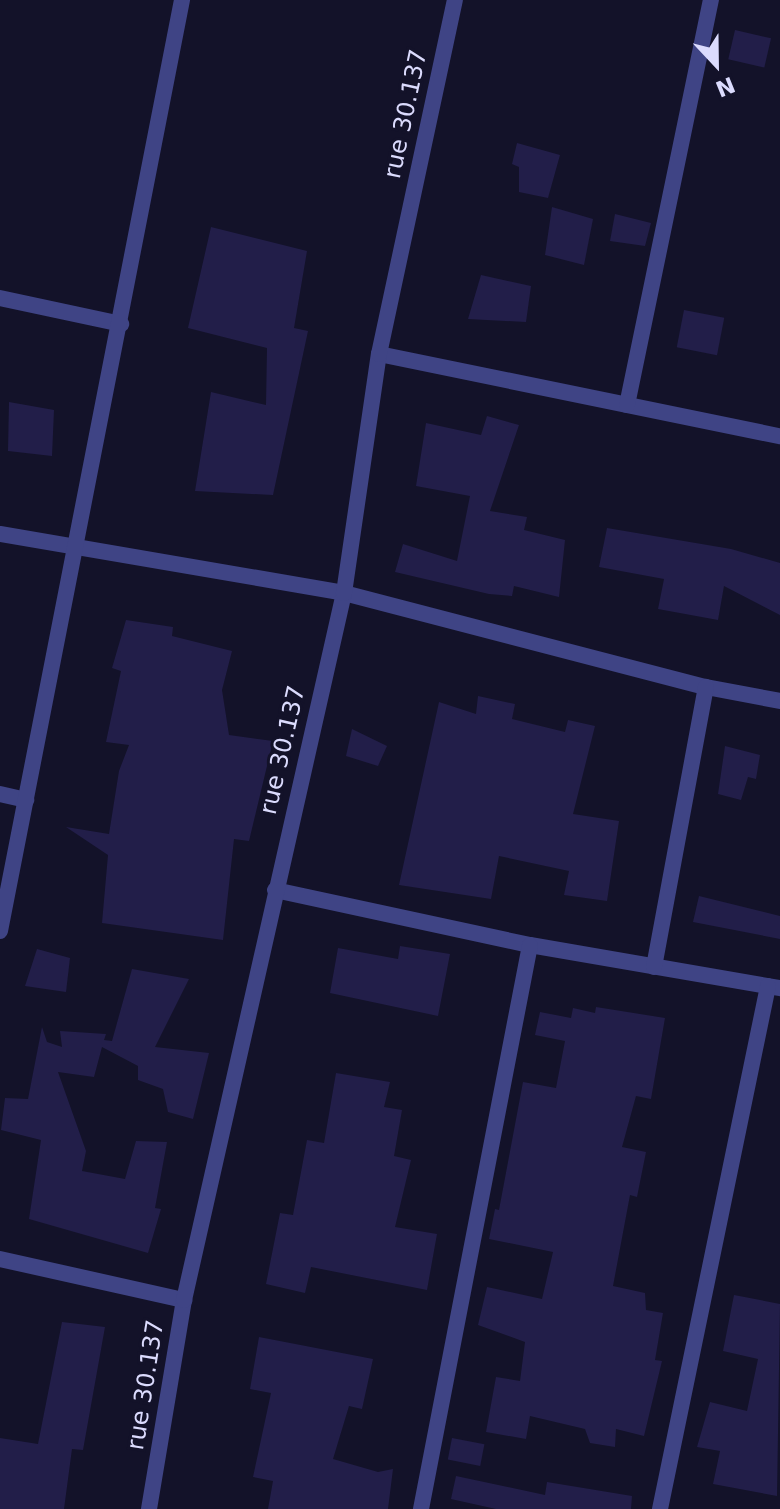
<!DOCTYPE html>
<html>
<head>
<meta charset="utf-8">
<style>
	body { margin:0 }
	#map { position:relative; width:780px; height:1509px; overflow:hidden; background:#131229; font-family:"DejaVu Sans",sans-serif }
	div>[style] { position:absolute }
	.building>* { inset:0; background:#221e49; transform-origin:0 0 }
	.street>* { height:16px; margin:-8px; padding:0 8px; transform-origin:8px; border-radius:8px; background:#3f4485 }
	span { translate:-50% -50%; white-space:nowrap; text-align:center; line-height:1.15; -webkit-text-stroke:6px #131229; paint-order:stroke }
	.street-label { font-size:24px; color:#dbdbfd }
	.north { position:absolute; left:676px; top:24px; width:80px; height:80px; -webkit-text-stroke:6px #131229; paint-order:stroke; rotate:158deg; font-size:22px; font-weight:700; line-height:32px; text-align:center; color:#dbdbfd }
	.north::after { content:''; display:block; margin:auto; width:28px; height:36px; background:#dbdbfd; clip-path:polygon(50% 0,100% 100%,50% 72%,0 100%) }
</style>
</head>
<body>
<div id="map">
	<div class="building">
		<div style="left:735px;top:30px;width:37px;height:30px;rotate:13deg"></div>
		<div style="clip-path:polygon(517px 143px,560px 155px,548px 198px,519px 192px,519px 167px,512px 164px)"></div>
		<div style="clip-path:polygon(552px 207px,593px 219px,584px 265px,545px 255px)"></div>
		<div style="clip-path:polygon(615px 214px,651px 223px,645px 246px,610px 241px)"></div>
		<div style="clip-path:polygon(211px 227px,307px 251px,294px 328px,308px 331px,273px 495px,195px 491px,211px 392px,266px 405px,267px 348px,188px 328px)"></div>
		<div style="clip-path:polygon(481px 275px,531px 286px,526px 322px,468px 319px)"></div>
		<div style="left:684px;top:310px;width:41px;height:38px;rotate:11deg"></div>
		<div style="clip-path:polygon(9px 402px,54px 410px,52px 456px,8px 451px)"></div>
		<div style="clip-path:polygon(487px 416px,519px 425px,490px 511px,527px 517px,524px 530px,565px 540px,559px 597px,514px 586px,512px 596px,489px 594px,395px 572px,403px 544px,457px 561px,470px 496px,416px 486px,426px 423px,481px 435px)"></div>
		<div style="clip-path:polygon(607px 528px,731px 549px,780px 563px,780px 615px,724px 586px,718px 620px,658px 609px,664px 579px,599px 567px)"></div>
		<div style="clip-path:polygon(126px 620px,173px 627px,172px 636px,232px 651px,222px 690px,229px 735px,273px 741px,249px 841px,234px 839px,223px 940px,102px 923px,108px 855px,66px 827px,109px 834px,119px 771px,129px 745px,106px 742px,121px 671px,112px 668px)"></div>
		<div style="clip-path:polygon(478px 696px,515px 704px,512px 719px,565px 732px,568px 720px,595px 726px,573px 814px,619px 821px,607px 901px,564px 895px,569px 871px,499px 856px,491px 899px,399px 885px,439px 702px,476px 714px)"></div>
		<div style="clip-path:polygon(352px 729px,387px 746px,378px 766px,346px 756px)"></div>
		<div style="clip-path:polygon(725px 746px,760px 755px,756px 779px,748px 777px,741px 800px,718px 794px)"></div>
		<div style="clip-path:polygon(699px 896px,780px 916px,780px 939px,693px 922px)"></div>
		<div style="clip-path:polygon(400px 946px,450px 954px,438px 1016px,330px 993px,338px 948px,398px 959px)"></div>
		<div style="clip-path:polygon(37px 949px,70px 958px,66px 992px,25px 986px)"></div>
		<div style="clip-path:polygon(132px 969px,189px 979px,155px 1047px,209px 1053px,193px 1119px,168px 1112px,163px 1089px,138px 1080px,138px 1066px,102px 1047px,94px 1077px,58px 1072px,86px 1151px,82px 1171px,125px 1179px,136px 1141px,167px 1142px,155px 1208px,161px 1209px,148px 1253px,29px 1219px,41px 1140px,1px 1130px,5px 1098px,28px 1099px,42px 1027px,47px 1042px,62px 1047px,60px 1031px,106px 1034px,104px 1040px,112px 1041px)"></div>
		<div style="clip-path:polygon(596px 1007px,665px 1018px,651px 1099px,636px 1096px,622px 1147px,646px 1152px,637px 1197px,630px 1195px,613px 1286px,645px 1293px,646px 1310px,663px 1313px,655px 1360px,662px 1361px,644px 1436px,616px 1429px,615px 1447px,590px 1443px,585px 1429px,530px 1416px,526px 1439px,486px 1432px,496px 1377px,520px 1381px,525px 1342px,478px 1325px,487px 1287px,542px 1299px,553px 1252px,489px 1239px,495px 1209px,499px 1210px,523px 1082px,556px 1088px,565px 1041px,535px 1035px,540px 1012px,571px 1018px,573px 1008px,595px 1013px)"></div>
		<div style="clip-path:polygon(336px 1073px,390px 1082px,384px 1107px,402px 1110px,394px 1156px,411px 1160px,395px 1227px,437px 1234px,427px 1290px,311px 1267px,305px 1293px,266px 1284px,280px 1213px,293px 1215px,307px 1140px,324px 1143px)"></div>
		<div style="clip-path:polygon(734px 1295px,780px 1304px,777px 1496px,713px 1484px,720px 1451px,697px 1447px,710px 1402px,747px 1411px,758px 1359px,723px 1351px)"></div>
		<div style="clip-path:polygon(62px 1322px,105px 1327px,83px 1450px,72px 1449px,64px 1509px,0 1509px,0 1438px,38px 1444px)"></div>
		<div style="clip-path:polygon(259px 1337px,373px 1359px,362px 1409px,349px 1406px,333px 1459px,378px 1472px,393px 1469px,388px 1509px,268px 1509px,273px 1481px,253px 1477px,271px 1393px,250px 1389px)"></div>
		<div style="left:452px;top:1438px;width:33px;height:22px;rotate:11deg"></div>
		<div style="clip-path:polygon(456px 1476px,545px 1495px,547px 1482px,632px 1496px,631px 1509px,496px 1509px,451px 1499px)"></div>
	</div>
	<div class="street">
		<div style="left:0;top:298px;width:124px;rotate:12.1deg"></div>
		<div style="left:379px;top:354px;width:409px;rotate:11.6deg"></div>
		<div style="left:627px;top:405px;width:414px;rotate:-78.3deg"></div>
		<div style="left:0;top:534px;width:349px;rotate:9.7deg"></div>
		<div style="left:344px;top:593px;width:374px;rotate:14.6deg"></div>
		<div style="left:706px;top:687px;width:75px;rotate:10.7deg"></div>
		<div style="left:0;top:794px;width:27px;rotate:13deg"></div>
		<div style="left:275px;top:890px;width:261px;rotate:12.2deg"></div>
		<div style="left:530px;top:945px;width:254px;rotate:9.8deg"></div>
		<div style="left:0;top:931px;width:949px;rotate:-78.94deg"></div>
		<div style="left:654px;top:967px;width:285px;rotate:-79.5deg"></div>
		<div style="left:0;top:1259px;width:189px;rotate:12.6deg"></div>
		<div style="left:149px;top:1509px;width:212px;rotate:-80.5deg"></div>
		<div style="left:184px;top:1300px;width:725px;rotate:-77.25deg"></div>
		<div style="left:344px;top:593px;width:242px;rotate:-81.7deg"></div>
		<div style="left:379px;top:354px;width:362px;rotate:-77.9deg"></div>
		<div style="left:421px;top:1509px;width:574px;rotate:-79.06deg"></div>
		<div style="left:660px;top:1509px;width:534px;rotate:-78.33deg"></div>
	</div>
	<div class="street-label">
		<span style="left:406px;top:114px;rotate:-78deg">rue 30.137</span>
		<span style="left:283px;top:750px;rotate:-77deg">rue 30.137</span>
		<span style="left:146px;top:1385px;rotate:-81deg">rue 30.137</span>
	</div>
	<div class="north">N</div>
</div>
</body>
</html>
